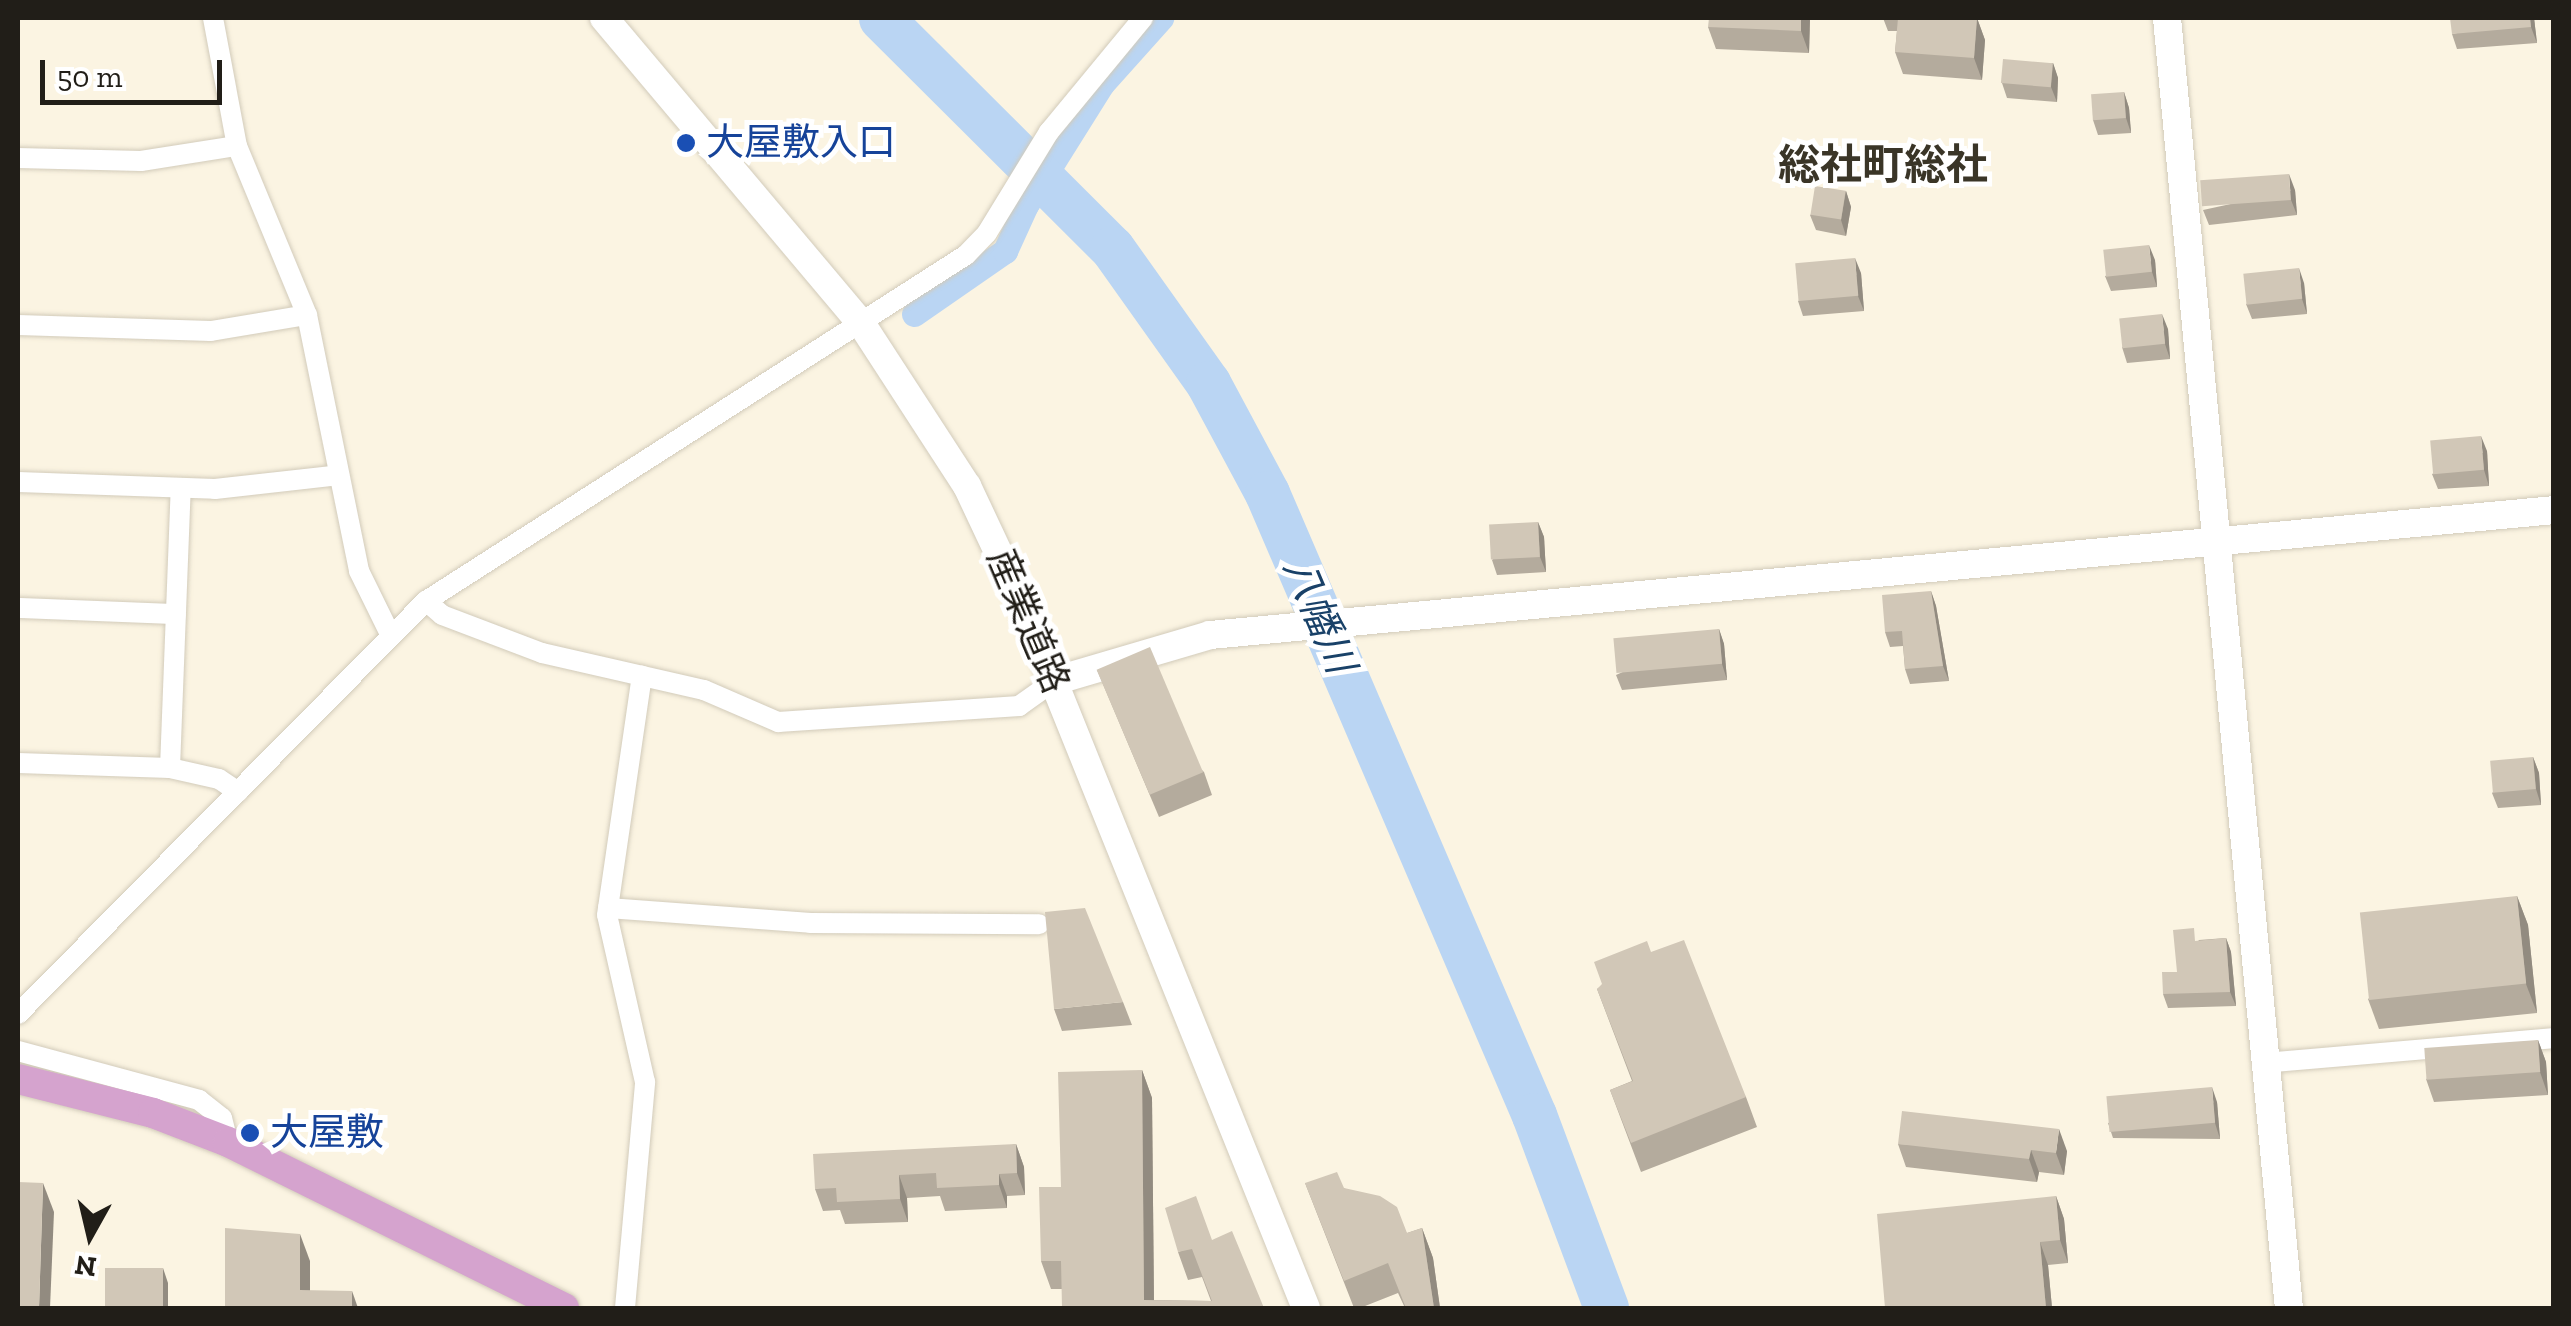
<!DOCTYPE html>
<html>
<head>
<meta charset="utf-8">
<style>
	body { margin:0 }
	#map { position:relative; width:2571px; height:1326px; overflow:hidden; background:#fbf4e2; font-family:"Zilla Slab","Noto Sans JP",serif }
	div>[style] { position:absolute }
	.canal>* { height:25px; margin:-12.5px; padding:0 12.5px; transform-origin:12.5px; border-radius:12.5px; background:#bad5f3 }
	.river>* { height:45px; margin:-22.5px; padding:0 22.5px; transform-origin:22.5px; border-radius:22.5px; background:#bad5f3 }
	.roads { filter:drop-shadow(0 0 2px #d2cbba) drop-shadow(0 0 2px #d2cbba) }
	.street>* { height:20px; margin:-10px; padding:0 10px; transform-origin:10px; border-radius:10px; background:#fff }
	.secondary>* { height:28px; margin:-14px; padding:0 14px; transform-origin:14px; border-radius:14px; background:#fff }
	.primary>* { height:30px; margin:-15px; padding:0 15px; transform-origin:15px; border-radius:15px; background:#d5a3ce }
	.wall>* { inset:0; background:#b4ab9d }
	.shaded-wall>* { inset:0; background:#928b80 }
	.building>* { inset:0; background:#d1c7b7; transform-origin:0 0 }
	.dots>* { width:28px; height:28px; translate:-50% -50%; box-sizing:border-box; border:5px solid #fff; border-radius:50% }
	span { translate:-50% -50%; white-space:nowrap; text-align:center; line-height:1.15; -webkit-text-stroke:10px #fff; paint-order:stroke }
	.transit-label { font-size:38px; color:#164399 }
	.left { translate:0 -50%; text-align:left }
	.street-label { font-size:38px; color:#211e18 }
	.water-label { font-size:40px; color:#194168; font-style:italic }
	.quarter-label { font-size:42px; color:#3a3527; font-weight:700 }
	.frame { position:absolute; inset:0; border:20px solid #211e18; pointer-events:none }
	.north { position:absolute; left:40px; top:1186px; width:100px; height:100px; -webkit-text-stroke:8px #fff; paint-order:stroke; rotate:188deg; font-size:28px; font-weight:700; line-height:40px; text-align:center; color:#211e18 }
	.north::after { content:''; display:block; margin:auto; width:35px; height:45px; background:#211e18; clip-path:polygon(50% 0,100% 100%,50% 72%,0 100%) }
	.scale { position:absolute; left:40px; top:60px; width:182px; height:45px; box-sizing:border-box; border:5px solid #211e18; border-top:0; padding-left:12px; font-size:30px; line-height:35px; white-space:nowrap; color:#211e18; -webkit-text-stroke:8px #fff; paint-order:stroke }
</style>
</head>
<body>
<div id="map">
	<div class="canal">
		<div style="left:914px;top:314px;width:111px;rotate:-34.7deg"></div>
		<div style="left:1005px;top:251px;width:51px;rotate:-65.5deg"></div>
		<div style="left:1026px;top:205px;width:143px;rotate:-57.9deg"></div>
		<div style="left:1102px;top:84px;width:89px;rotate:-48.2deg"></div>
	</div>
	<div class="river">
		<div style="left:881px;top:18px;width:326px;rotate:44.9deg"></div>
		<div style="left:1112px;top:248px;width:166px;rotate:54.6deg"></div>
		<div style="left:1208px;top:383px;width:125px;rotate:61.8deg"></div>
		<div style="left:1267px;top:493px;width:677px;rotate:66.77deg"></div>
		<div style="left:1534px;top:1115px;width:206px;rotate:69.5deg"></div>
	</div>
	<div class="roads">
		<div class="street">
			<div style="left:213px;top:18px;width:130px;rotate:79.4deg"></div>
			<div style="left:237px;top:146px;width:183px;rotate:67.5deg"></div>
			<div style="left:307px;top:315px;width:261px;rotate:78.5deg"></div>
			<div style="left:359px;top:571px;width:72px;rotate:63.8deg"></div>
			<div style="left:18px;top:158px;width:123px;rotate:1.4deg"></div>
			<div style="left:141px;top:161px;width:97px;rotate:-8.9deg"></div>
			<div style="left:18px;top:325px;width:193px;rotate:1.8deg"></div>
			<div style="left:211px;top:331px;width:97px;rotate:-9.5deg"></div>
			<div style="left:18px;top:482px;width:197px;rotate:2deg"></div>
			<div style="left:215px;top:489px;width:125px;rotate:-6.4deg"></div>
			<div style="left:426px;top:601px;width:21px;rotate:41deg"></div>
			<div style="left:442px;top:615px;width:107px;rotate:20.8deg"></div>
			<div style="left:542px;top:653px;width:166px;rotate:12.9deg"></div>
			<div style="left:704px;top:690px;width:81px;rotate:23.4deg"></div>
			<div style="left:778px;top:722px;width:242px;rotate:-3.8deg"></div>
			<div style="left:1019px;top:706px;width:43px;rotate:-35.5deg"></div>
			<div style="left:18px;top:608px;width:158px;rotate:2.2deg"></div>
			<div style="left:18px;top:763px;width:152px;rotate:1.9deg"></div>
			<div style="left:170px;top:768px;width:50px;rotate:12.7deg"></div>
			<div style="left:219px;top:779px;width:23px;rotate:34deg"></div>
			<div style="left:170px;top:768px;width:280px;rotate:-87.8deg"></div>
			<div style="left:608px;top:908px;width:203px;rotate:4.2deg"></div>
			<div style="left:810px;top:923px;width:229px;rotate:0.3deg"></div>
			<div style="left:18px;top:1014px;width:581px;rotate:-45.35deg"></div>
			<div style="left:426px;top:601px;width:641px;rotate:-32.65deg"></div>
			<div style="left:966px;top:255px;width:30px;rotate:-46deg"></div>
			<div style="left:987px;top:233px;width:119px;rotate:-58.5deg"></div>
			<div style="left:1049px;top:132px;width:148px;rotate:-50.5deg"></div>
			<div style="left:18px;top:1051px;width:188px;rotate:15.1deg"></div>
			<div style="left:199px;top:1100px;width:29px;rotate:38deg"></div>
			<div style="left:222px;top:1118px;width:25px;rotate:76deg"></div>
			<div style="left:2263px;top:1063px;width:292px;rotate:-4.9deg"></div>
			<div style="left:625px;top:1308px;width:227px;rotate:-84.9deg"></div>
			<div style="left:645px;top:1082px;width:171px;rotate:-102.8deg"></div>
			<div style="left:607px;top:915px;width:242px;rotate:-81.7deg"></div>
		</div>
		<div class="secondary">
			<div style="left:604px;top:18px;width:402px;rotate:49.9deg"></div>
			<div style="left:863px;top:326px;width:191px;rotate:57deg"></div>
			<div style="left:967px;top:486px;width:129px;rotate:64.8deg"></div>
			<div style="left:1022px;top:603px;width:760px;rotate:68.06deg"></div>
			<div style="left:2167px;top:18px;width:1296px;rotate:84.6deg"></div>
			<div style="left:1054px;top:681px;width:163px;rotate:-16.4deg"></div>
			<div style="left:1210px;top:635px;width:1350px;rotate:-5.31deg"></div>
		</div>
		<div class="primary">
			<div style="left:18px;top:1079px;width:139px;rotate:14.1deg"></div>
			<div style="left:153px;top:1113px;width:80px;rotate:21.1deg"></div>
			<div style="left:228px;top:1142px;width:375px;rotate:26.3deg"></div>
		</div>
	</div>
	<div class="wall">
		<div style="clip-path:polygon(1810px 18px,1809px 53px,1716px 49px,1708px 27px)"></div>
		<div style="clip-path:polygon(1883px 18px,1977px 18px,1985px 40px,1982px 80px,1903px 74px,1895px 52px,1897px 31px,1888px 31px)"></div>
		<div style="clip-path:polygon(2534px 18px,2537px 43px,2457px 49px,2452px 34px)"></div>
		<div style="clip-path:polygon(2053px 63px,2058px 78px,2057px 102px,2007px 98px,2002px 83px)"></div>
		<div style="clip-path:polygon(2124px 92px,2129px 108px,2131px 133px,2098px 135px,2093px 120px)"></div>
		<div style="clip-path:polygon(2295px 190px,2297px 215px,2209px 225px,2203px 210px)"></div>
		<div style="clip-path:polygon(1846px 191px,1851px 207px,1846px 236px,1816px 230px,1810px 215px)"></div>
		<div style="clip-path:polygon(2155px 260px,2157px 287px,2111px 291px,2105px 276px)"></div>
		<div style="clip-path:polygon(1861px 273px,1864px 311px,1803px 316px,1798px 301px)"></div>
		<div style="clip-path:polygon(2304px 283px,2307px 314px,2252px 319px,2246px 304px)"></div>
		<div style="clip-path:polygon(2168px 329px,2170px 359px,2127px 363px,2122px 347px)"></div>
		<div style="clip-path:polygon(2487px 451px,2489px 486px,2438px 489px,2432px 474px)"></div>
		<div style="clip-path:polygon(1538px 522px,1544px 537px,1546px 572px,1497px 575px,1492px 560px)"></div>
		<div style="clip-path:polygon(1931px 591px,1936px 606px,1949px 681px,1910px 684px,1905px 669px,1903px 646px,1890px 647px,1885px 632px)"></div>
		<div style="clip-path:polygon(1719px 629px,1724px 644px,1727px 680px,1622px 690px,1616px 675px)"></div>
		<div style="clip-path:polygon(1097px 670px,1204px 772px,1212px 795px,1159px 817px)"></div>
		<div style="clip-path:polygon(2533px 757px,2539px 773px,2541px 805px,2498px 808px,2492px 793px)"></div>
		<div style="clip-path:polygon(2517px 896px,2528px 925px,2537px 1013px,2379px 1029px,2368px 999px)"></div>
		<div style="clip-path:polygon(2226px 938px,2231px 952px,2236px 1006px,2168px 1008px,2163px 994px,2199px 940px)"></div>
		<div style="clip-path:polygon(1651px 952px,1746px 1097px,1757px 1127px,1641px 1172px,1610px 1090px,1632px 1081px,1597px 989px)"></div>
		<div style="clip-path:polygon(1123px 1002px,1132px 1025px,1062px 1031px,1054px 1009px)"></div>
		<div style="clip-path:polygon(2538px 1040px,2546px 1062px,2548px 1095px,2434px 1102px,2426px 1079px)"></div>
		<div style="clip-path:polygon(1142px 1070px,1152px 1098px,1154px 1300px,1211px 1301px,1202px 1277px,1188px 1280px,1178px 1252px,1212px 1240px,1264px 1308px,1062px 1308px,1062px 1289px,1051px 1289px,1041px 1261px,1061px 1187px)"></div>
		<div style="clip-path:polygon(2217px 1102px,2220px 1139px,2113px 1138px,2108px 1123px)"></div>
		<div style="clip-path:polygon(1016px 1144px,1024px 1167px,1025px 1195px,1007px 1196px,1007px 1208px,945px 1211px,940px 1196px,907px 1198px,908px 1222px,845px 1224px,840px 1210px,823px 1211px,815px 1189px)"></div>
		<div style="clip-path:polygon(1898px 1144px,2067px 1151px,2064px 1175px,2039px 1172px,2037px 1182px,1906px 1167px)"></div>
		<div style="clip-path:polygon(1305px 1183px,1344px 1188px,1407px 1233px,1422px 1228px,1433px 1258px,1440px 1308px,1405px 1308px,1398px 1293px,1360px 1308px,1354px 1308px)"></div>
		<div style="clip-path:polygon(2056px 1196px,2064px 1219px,2068px 1263px,2048px 1265px,2052px 1308px,1885px 1308px)"></div>
	</div>
	<div class="shaded-wall">
		<div style="clip-path:polygon(1801px 18px,1810px 18px,1809px 53px,1801px 31px)"></div>
		<div style="clip-path:polygon(1977px 18px,1985px 40px,1982px 80px,1974px 58px)"></div>
		<div style="clip-path:polygon(2530px 18px,2534px 18px,2537px 43px,2531px 27px)"></div>
		<div style="clip-path:polygon(2053px 63px,2058px 78px,2057px 102px,2051px 87px)"></div>
		<div style="clip-path:polygon(2124px 92px,2129px 108px,2131px 133px,2126px 118px)"></div>
		<div style="clip-path:polygon(2289px 174px,2295px 190px,2297px 215px,2291px 200px)"></div>
		<div style="clip-path:polygon(1846px 191px,1851px 207px,1846px 236px,1841px 220px)"></div>
		<div style="clip-path:polygon(2149px 245px,2155px 260px,2157px 287px,2152px 272px)"></div>
		<div style="clip-path:polygon(1855px 258px,1861px 273px,1864px 311px,1858px 296px)"></div>
		<div style="clip-path:polygon(2299px 268px,2304px 283px,2307px 314px,2302px 299px)"></div>
		<div style="clip-path:polygon(2162px 314px,2168px 329px,2170px 359px,2165px 344px)"></div>
		<div style="clip-path:polygon(2481px 436px,2487px 451px,2489px 486px,2484px 470px)"></div>
		<div style="clip-path:polygon(1538px 522px,1544px 537px,1546px 572px,1540px 557px)"></div>
		<div style="clip-path:polygon(1931px 591px,1936px 606px,1949px 681px,1943px 666px)"></div>
		<div style="clip-path:polygon(1719px 629px,1724px 644px,1727px 680px,1722px 664px)"></div>
		<div style="clip-path:polygon(2533px 757px,2539px 773px,2541px 805px,2536px 789px)"></div>
		<div style="clip-path:polygon(2517px 896px,2528px 925px,2537px 1013px,2526px 984px)"></div>
		<div style="clip-path:polygon(2226px 938px,2231px 952px,2236px 1006px,2230px 992px)"></div>
		<div style="clip-path:polygon(2538px 1040px,2546px 1062px,2548px 1095px,2540px 1072px)"></div>
		<div style="clip-path:polygon(1142px 1070px,1152px 1098px,1154px 1308px,1144px 1300px)"></div>
		<div style="clip-path:polygon(2212px 1087px,2217px 1102px,2220px 1139px,2215px 1123px)"></div>
		<div style="clip-path:polygon(2059px 1129px,2067px 1151px,2064px 1175px,2056px 1153px)"></div>
		<div style="clip-path:polygon(1016px 1144px,1024px 1167px,1025px 1195px,1017px 1173px)"></div>
		<div style="clip-path:polygon(2031px 1150px,2039px 1172px,2037px 1182px,2029px 1159px)"></div>
		<div style="clip-path:polygon(999px 1174px,1007px 1196px,1007px 1208px,999px 1185px)"></div>
		<div style="clip-path:polygon(899px 1175px,907px 1198px,908px 1222px,900px 1199px)"></div>
		<div style="clip-path:polygon(43px 1183px,54px 1212px,50px 1308px,39px 1308px)"></div>
		<div style="clip-path:polygon(2056px 1196px,2064px 1219px,2068px 1263px,2060px 1240px)"></div>
		<div style="clip-path:polygon(1422px 1228px,1433px 1258px,1440px 1308px,1434px 1308px)"></div>
		<div style="clip-path:polygon(300px 1234px,310px 1261px,310px 1308px,300px 1290px)"></div>
		<div style="clip-path:polygon(2040px 1242px,2048px 1265px,2052px 1308px,2046px 1308px)"></div>
		<div style="clip-path:polygon(163px 1268px,168px 1283px,168px 1308px,162px 1308px)"></div>
		<div style="clip-path:polygon(352px 1291px,358px 1308px,352px 1308px)"></div>
	</div>
	<div class="building">
		<div style="clip-path:polygon(1709px 18px,1801px 18px,1801px 31px,1708px 27px)"></div>
		<div style="clip-path:polygon(1898px 18px,1977px 18px,1974px 58px,1895px 52px)"></div>
		<div style="clip-path:polygon(2450px 18px,2530px 18px,2531px 27px,2452px 34px)"></div>
		<div style="left:2003px;top:59px;width:50px;height:24px;rotate:5deg"></div>
		<div style="left:2124px;top:92px;width:26px;height:33px;rotate:86deg"></div>
		<div style="left:2289px;top:174px;width:26px;height:89px;rotate:86deg"></div>
		<div style="left:1815px;top:186px;width:31px;height:29px;rotate:9deg"></div>
		<div style="left:2149px;top:245px;width:27px;height:46px;rotate:84deg"></div>
		<div style="left:1855px;top:258px;width:38px;height:60px;rotate:85deg"></div>
		<div style="left:2299px;top:268px;width:31px;height:56px;rotate:84deg"></div>
		<div style="left:2162px;top:314px;width:30px;height:43px;rotate:84deg"></div>
		<div style="left:2481px;top:436px;width:34px;height:51px;rotate:85deg"></div>
		<div style="left:1538px;top:522px;width:35px;height:49px;rotate:87deg"></div>
		<div style="clip-path:polygon(1931px 591px,1943px 666px,1905px 669px,1902px 631px,1885px 632px,1882px 595px)"></div>
		<div style="left:1719px;top:629px;width:35px;height:106px;rotate:85deg"></div>
		<div style="left:1150px;top:647px;width:136px;height:58px;rotate:67deg"></div>
		<div style="left:2533px;top:757px;width:32px;height:43px;rotate:85deg"></div>
		<div style="left:2517px;top:896px;width:88px;height:158px;rotate:84deg"></div>
		<div style="clip-path:polygon(1085px 908px,1123px 1002px,1054px 1009px,1045px 912px)"></div>
		<div style="clip-path:polygon(2194px 928px,2195px 941px,2226px 938px,2230px 992px,2163px 994px,2162px 972px,2177px 972px,2173px 930px)"></div>
		<div style="clip-path:polygon(1684px 940px,1746px 1097px,1631px 1143px,1610px 1090px,1633px 1081px,1597px 989px,1602px 984px,1594px 962px,1647px 941px,1651px 952px)"></div>
		<div style="left:2538px;top:1040px;width:32px;height:114px;rotate:86deg"></div>
		<div style="clip-path:polygon(1142px 1070px,1144px 1300px,1212px 1301px,1192px 1249px,1178px 1252px,1165px 1208px,1196px 1196px,1212px 1240px,1232px 1231px,1264px 1308px,1062px 1308px,1061px 1261px,1041px 1261px,1039px 1187px,1061px 1187px,1058px 1072px)"></div>
		<div style="left:2212px;top:1087px;width:36px;height:106px;rotate:85deg"></div>
		<div style="clip-path:polygon(1902px 1111px,2059px 1129px,2056px 1153px,2031px 1150px,2029px 1159px,1898px 1144px)"></div>
		<div style="clip-path:polygon(1016px 1144px,1017px 1173px,999px 1174px,999px 1185px,937px 1188px,936px 1173px,899px 1175px,900px 1199px,837px 1202px,836px 1188px,815px 1189px,813px 1154px)"></div>
		<div style="clip-path:polygon(1337px 1172px,1344px 1188px,1380px 1196px,1397px 1207px,1407px 1233px,1422px 1228px,1434px 1308px,1406px 1308px,1388px 1263px,1344px 1281px,1305px 1183px)"></div>
		<div style="clip-path:polygon(18px 1182px,43px 1183px,39px 1308px,18px 1308px)"></div>
		<div style="clip-path:polygon(2056px 1196px,2060px 1240px,2040px 1242px,2046px 1308px,1885px 1308px,1877px 1214px)"></div>
		<div style="clip-path:polygon(225px 1228px,300px 1234px,300px 1290px,352px 1291px,352px 1308px,225px 1308px)"></div>
		<div style="left:105px;top:1268px;width:58px;height:40px"></div>
	</div>
	<div class="dots">
		<div style="left:686px;top:143px;background:#1a4fb4"></div>
		<div style="left:250px;top:1133px;background:#1a4fb4"></div>
	</div>
	<div class="transit-label">
		<span class="left" style="left:706px;top:143px">大屋敷入口</span>
		<span class="left" style="left:270px;top:1133px">大屋敷</span>
	</div>
	<div class="street-label">
		<span style="left:1028px;top:621px;rotate:67deg">産業道路</span>
	</div>
	<div class="water-label">
		<span style="left:1320px;top:615px;rotate:67deg">八幡川</span>
	</div>
	<div class="quarter-label">
		<span style="left:1883px;top:165px">総社町総社</span>
	</div>
	<div class="frame"></div>
	<div class="north">N</div>
	<div class="scale">50 m</div>
</div>
</body>
</html>
